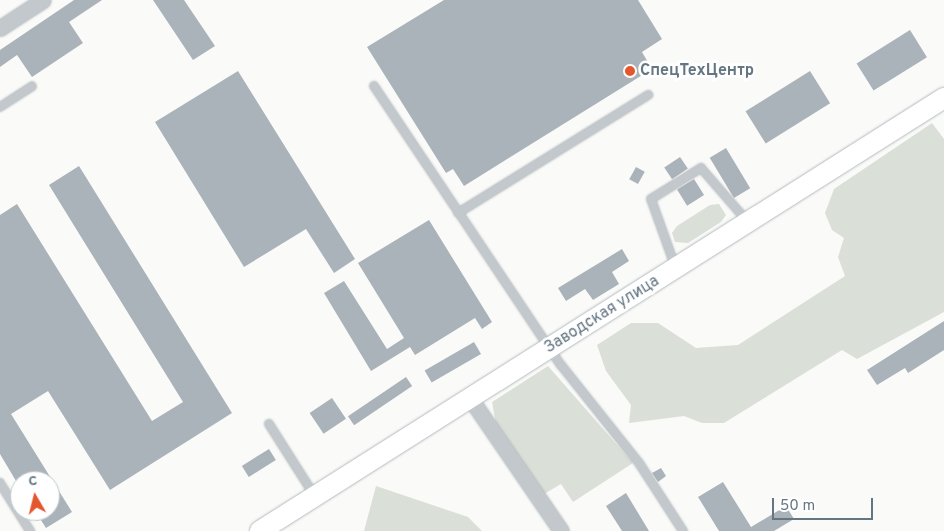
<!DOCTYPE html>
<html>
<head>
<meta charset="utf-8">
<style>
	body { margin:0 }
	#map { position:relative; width:944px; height:531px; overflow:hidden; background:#fafaf8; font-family:Overpass,sans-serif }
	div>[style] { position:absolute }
	.green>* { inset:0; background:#dadfd7 }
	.building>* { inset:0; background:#aab3b9; transform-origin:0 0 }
	.roads { filter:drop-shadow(0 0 1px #b3babf) drop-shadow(0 0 1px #b3babf) }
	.lane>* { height:8px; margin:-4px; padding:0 4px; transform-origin:4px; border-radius:4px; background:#c3c8cc }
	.street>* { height:15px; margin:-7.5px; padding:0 7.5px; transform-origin:7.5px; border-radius:7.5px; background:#c3c8cc }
	.secondary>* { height:20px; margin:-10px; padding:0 10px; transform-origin:10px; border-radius:10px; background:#fff }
	.dots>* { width:14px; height:14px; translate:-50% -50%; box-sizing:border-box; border:2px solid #fff; border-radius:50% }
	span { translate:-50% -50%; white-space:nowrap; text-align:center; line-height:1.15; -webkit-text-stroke:5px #fff; paint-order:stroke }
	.poi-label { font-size:16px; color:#657683; font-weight:700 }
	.left { translate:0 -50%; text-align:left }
	.street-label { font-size:16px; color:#657683 }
	.north { position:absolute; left:10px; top:471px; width:50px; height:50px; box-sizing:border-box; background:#fff; border:1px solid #c1c8cd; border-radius:50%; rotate:352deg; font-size:14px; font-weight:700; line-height:20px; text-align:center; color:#657683 }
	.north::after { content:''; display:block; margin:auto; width:18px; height:22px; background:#e4572e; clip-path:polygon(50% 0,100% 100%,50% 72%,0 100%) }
	.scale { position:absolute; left:772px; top:498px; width:101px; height:22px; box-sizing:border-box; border:2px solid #657683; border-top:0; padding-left:6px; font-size:15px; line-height:18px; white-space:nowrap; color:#657683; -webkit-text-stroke:4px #fff; paint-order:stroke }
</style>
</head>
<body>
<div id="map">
	<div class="green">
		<div style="clip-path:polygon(932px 123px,944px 139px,944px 312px,857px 359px,842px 350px,724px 423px,702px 423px,684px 416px,629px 423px,631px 405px,606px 371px,597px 345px,631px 323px,658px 323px,696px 348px,738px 345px,845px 276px,838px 257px,844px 238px,832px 230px,825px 213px,834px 189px)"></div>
		<div style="clip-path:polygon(719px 204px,726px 215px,721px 222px,688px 243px,675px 242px,672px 233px,677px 226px,710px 205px)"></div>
		<div style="clip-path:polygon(548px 366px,633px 463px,573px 502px,561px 484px,544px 494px,497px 430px,492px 402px)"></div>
		<div style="clip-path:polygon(376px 486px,468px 517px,482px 531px,364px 531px)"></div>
	</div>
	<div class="building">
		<div style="clip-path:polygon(74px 0,102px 0,69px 22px,83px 43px,32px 77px,17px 55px,0 67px,0 50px)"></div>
		<div style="clip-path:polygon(153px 0,184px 0,215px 46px,193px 60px)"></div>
		<div style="clip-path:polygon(444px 0,638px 0,662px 39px,642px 52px,652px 69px,464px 186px,453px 169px,446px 173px,367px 47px)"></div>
		<div style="left:910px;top:30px;width:32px;height:63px;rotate:58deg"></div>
		<div style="clip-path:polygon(238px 71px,355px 259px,334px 273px,306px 229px,244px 267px,155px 122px)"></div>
		<div style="left:810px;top:71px;width:38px;height:76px;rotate:58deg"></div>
		<div style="left:726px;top:148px;width:47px;height:19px;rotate:59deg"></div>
		<div style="left:680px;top:157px;width:14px;height:19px;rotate:56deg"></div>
		<div style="clip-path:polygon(79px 166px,232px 413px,110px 490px,48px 391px,11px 414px,72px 512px,46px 528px,35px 511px,50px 511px,50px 481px,16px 481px,0 454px,0 215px,17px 204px,152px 421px,183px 402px,49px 185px)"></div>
		<div style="left:636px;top:167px;width:10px;height:14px;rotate:29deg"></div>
		<div style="left:694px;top:179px;width:19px;height:20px;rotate:58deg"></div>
		<div style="clip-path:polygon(429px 220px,492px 322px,482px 329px,475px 318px,415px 355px,410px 347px,371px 371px,324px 293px,344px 281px,387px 349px,404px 338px,358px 263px)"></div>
		<div style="clip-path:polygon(622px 249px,629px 261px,612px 272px,619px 284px,593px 300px,585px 289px,566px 301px,558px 288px)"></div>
		<div style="clip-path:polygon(944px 321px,944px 350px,908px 373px,905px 368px,877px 385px,867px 370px)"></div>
		<div style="left:474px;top:342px;width:14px;height:57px;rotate:60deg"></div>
		<div style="left:406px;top:377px;width:11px;height:70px;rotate:56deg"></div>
		<div style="left:332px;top:398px;width:25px;height:27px;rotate:56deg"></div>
		<div style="left:269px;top:449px;width:13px;height:32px;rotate:58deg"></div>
		<div style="clip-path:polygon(661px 468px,666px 476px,658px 482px,652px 473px)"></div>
		<div style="clip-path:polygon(723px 482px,751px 527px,786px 506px,794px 519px,774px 531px,719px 531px,698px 497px)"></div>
		<div style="clip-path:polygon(626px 493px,649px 531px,622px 531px,606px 506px)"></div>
	</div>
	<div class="roads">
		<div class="lane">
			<div style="left:374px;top:86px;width:336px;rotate:56.2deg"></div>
			<div style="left:561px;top:365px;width:125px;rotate:51.5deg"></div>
			<div style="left:639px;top:463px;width:81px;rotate:57.1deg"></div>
			<div style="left:0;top:107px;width:38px;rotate:-33deg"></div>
			<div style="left:458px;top:213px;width:224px;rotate:-31.8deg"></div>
			<div style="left:675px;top:266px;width:71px;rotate:-109.7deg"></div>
			<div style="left:651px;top:199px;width:59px;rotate:-31.8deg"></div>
			<div style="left:701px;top:168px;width:70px;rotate:49deg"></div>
			<div style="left:269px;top:424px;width:84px;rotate:57.6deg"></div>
			<div style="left:0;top:483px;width:57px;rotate:58deg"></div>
		</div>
		<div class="street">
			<div style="left:0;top:28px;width:51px;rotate:-33.1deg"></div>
			<div style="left:470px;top:398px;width:161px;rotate:55.6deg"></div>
		</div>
		<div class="secondary">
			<div style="left:260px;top:531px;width:810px;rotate:-32.34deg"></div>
		</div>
	</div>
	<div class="dots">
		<div style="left:630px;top:71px;background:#e4572e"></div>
	</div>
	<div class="poi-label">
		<span class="left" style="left:640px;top:71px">СпецТехЦентр</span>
	</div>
	<div class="street-label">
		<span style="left:602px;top:315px;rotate:-32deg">Заводская улица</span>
	</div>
	<div class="north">С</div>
	<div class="scale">50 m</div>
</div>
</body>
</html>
